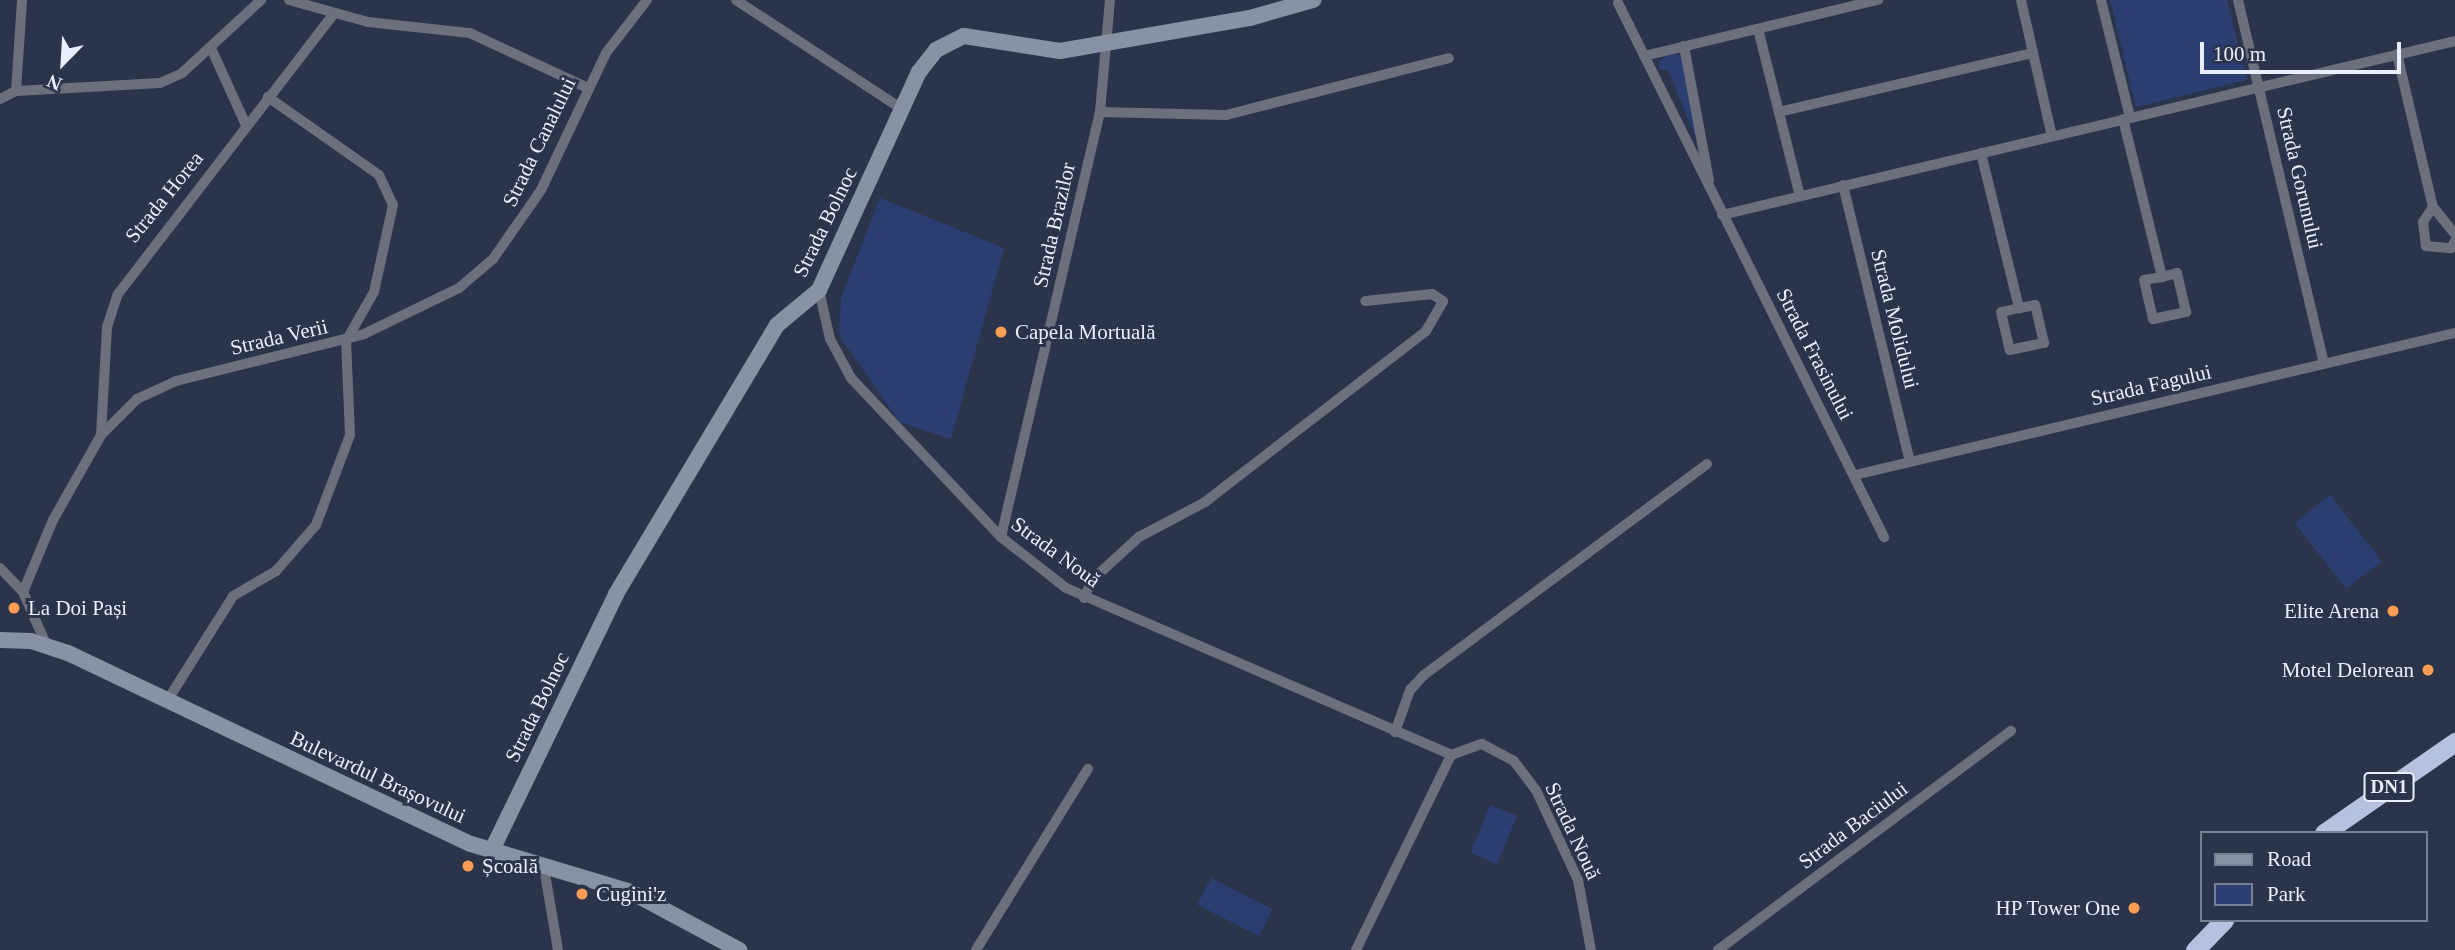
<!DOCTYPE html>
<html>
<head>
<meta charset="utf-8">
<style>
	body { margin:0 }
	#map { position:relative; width:2455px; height:950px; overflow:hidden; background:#2b344b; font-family:"Times New Roman",serif }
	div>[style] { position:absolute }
	.green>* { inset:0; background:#2b3e72; transform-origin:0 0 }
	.street>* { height:10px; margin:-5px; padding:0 5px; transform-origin:5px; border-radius:5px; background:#6b707c }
	.secondary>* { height:16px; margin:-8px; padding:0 8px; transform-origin:8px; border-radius:8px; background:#8991a4 }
	.highway>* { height:19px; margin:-9.5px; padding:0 9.5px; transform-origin:9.5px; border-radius:9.5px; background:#b5c1de }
	.dots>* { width:19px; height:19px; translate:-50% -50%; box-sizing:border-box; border:4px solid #2b344b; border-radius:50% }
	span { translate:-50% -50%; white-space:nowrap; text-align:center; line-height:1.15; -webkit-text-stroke:6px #2b344b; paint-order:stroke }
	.shield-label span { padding:2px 5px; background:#2b344b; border:2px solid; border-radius:5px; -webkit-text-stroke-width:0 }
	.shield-label { font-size:19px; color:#e9effe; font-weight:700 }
	.street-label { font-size:21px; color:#e9effe }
	.poi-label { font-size:21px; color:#e9effe }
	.left { translate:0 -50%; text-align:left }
	.right { translate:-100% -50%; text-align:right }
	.legend { position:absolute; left:2200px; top:831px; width:228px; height:91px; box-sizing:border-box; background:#2b344b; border:2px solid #777f93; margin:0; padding:9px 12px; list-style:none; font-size:21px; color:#e9effe }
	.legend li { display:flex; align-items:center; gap:14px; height:35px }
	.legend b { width:35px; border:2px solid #777f93 }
	.north { position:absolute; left:28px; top:28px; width:70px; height:70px; -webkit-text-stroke:5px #2b344b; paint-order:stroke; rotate:204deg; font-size:19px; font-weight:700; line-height:28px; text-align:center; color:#e9effe }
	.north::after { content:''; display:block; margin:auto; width:24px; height:32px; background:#e9effe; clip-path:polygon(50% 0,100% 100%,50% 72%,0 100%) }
	.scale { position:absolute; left:2200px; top:42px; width:201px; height:32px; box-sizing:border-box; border:4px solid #e9effe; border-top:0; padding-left:9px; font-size:21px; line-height:24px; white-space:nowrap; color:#e9effe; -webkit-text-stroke:5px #2b344b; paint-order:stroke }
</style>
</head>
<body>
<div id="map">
	<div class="green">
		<div style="clip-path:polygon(2110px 0,2227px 0,2247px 80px,2136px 107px)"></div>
		<div style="clip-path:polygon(1675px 53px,1681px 57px,1698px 143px,1668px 70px,1658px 69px,1661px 59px)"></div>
		<div style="clip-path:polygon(880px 198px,1004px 248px,951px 439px,900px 422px,839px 336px,841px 298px)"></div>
		<div style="left:2330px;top:495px;width:84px;height:45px;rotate:52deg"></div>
		<div style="left:1490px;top:805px;width:29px;height:52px;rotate:22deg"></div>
		<div style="left:1211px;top:878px;width:69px;height:30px;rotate:27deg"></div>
	</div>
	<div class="street">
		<div style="left:289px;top:0;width:82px;rotate:15.6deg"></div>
		<div style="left:368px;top:22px;width:103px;rotate:6.2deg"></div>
		<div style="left:470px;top:33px;width:128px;rotate:25deg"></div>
		<div style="left:736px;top:0;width:199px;rotate:33.3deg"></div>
		<div style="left:2021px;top:0;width:139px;rotate:77.2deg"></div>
		<div style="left:2101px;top:0;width:121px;rotate:76.1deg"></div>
		<div style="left:2238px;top:0;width:374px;rotate:76.7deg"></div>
		<div style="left:1618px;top:3px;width:597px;rotate:63.52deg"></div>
		<div style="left:1758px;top:29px;width:172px;rotate:75.9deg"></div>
		<div style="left:1684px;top:46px;width:137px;rotate:79.5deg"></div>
		<div style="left:211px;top:48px;width:85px;rotate:65.6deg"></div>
		<div style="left:2397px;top:54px;width:157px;rotate:76.8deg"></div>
		<div style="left:2433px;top:207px;width:35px;rotate:51deg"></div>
		<div style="left:1644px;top:56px;width:241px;rotate:-13.5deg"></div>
		<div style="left:16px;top:91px;width:91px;rotate:-86.2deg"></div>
		<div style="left:0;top:99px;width:18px;rotate:-27deg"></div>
		<div style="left:16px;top:91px;width:144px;rotate:-3.2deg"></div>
		<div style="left:160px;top:83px;width:24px;rotate:-24deg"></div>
		<div style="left:182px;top:73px;width:108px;rotate:-42.7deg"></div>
		<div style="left:1100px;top:112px;width:126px;rotate:1.4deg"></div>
		<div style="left:1226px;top:115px;width:230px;rotate:-14.3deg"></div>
		<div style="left:1779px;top:112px;width:261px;rotate:-13.1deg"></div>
		<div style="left:2123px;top:119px;width:163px;rotate:76.1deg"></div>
		<div style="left:2162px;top:277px;width:18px;rotate:171deg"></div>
		<div style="left:2144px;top:280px;width:40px;rotate:77deg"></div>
		<div style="left:2153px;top:319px;width:34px;rotate:-12deg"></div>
		<div style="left:2186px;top:312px;width:40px;rotate:-103deg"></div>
		<div style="left:2177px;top:273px;width:16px;rotate:165deg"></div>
		<div style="left:1981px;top:153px;width:160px;rotate:76.2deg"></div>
		<div style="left:2019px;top:308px;width:18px;rotate:167deg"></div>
		<div style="left:2001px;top:312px;width:39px;rotate:77deg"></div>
		<div style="left:2010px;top:350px;width:35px;rotate:-12deg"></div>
		<div style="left:2044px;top:343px;width:39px;rotate:-103deg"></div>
		<div style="left:2035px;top:305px;width:16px;rotate:169deg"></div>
		<div style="left:1843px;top:185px;width:284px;rotate:76.4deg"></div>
		<div style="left:2433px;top:207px;width:18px;rotate:124deg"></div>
		<div style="left:2423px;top:222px;width:24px;rotate:83deg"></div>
		<div style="left:2426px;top:246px;width:25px;rotate:5deg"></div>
		<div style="left:2451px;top:248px;width:8px;rotate:-60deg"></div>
		<div style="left:1722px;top:215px;width:753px;rotate:-13.35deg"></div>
		<div style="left:819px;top:290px;width:50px;rotate:77.3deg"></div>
		<div style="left:830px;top:339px;width:44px;rotate:61.7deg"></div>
		<div style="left:851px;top:378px;width:219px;rotate:46.7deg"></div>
		<div style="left:1001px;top:537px;width:83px;rotate:38.1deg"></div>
		<div style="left:1066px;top:588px;width:420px;rotate:23.4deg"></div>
		<div style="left:101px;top:435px;width:108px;rotate:-86.8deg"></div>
		<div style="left:107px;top:327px;width:35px;rotate:-72deg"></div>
		<div style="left:118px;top:294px;width:352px;rotate:-52.4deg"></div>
		<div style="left:1855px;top:475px;width:617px;rotate:-13.32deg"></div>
		<div style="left:1001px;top:537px;width:436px;rotate:-76.9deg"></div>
		<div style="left:1100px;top:112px;width:112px;rotate:-84.9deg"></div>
		<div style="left:0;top:568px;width:33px;rotate:46deg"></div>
		<div style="left:23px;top:592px;width:57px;rotate:66.1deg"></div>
		<div style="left:23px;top:592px;width:78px;rotate:-67.4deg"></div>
		<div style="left:53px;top:520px;width:98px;rotate:-60.5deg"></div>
		<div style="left:101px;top:435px;width:51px;rotate:-45deg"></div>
		<div style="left:137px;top:399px;width:43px;rotate:-24.8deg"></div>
		<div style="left:176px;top:381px;width:194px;rotate:-14deg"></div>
		<div style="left:364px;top:334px;width:106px;rotate:-25.8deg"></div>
		<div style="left:459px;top:288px;width:45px;rotate:-40.5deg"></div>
		<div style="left:493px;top:259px;width:84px;rotate:-55.2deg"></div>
		<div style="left:541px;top:190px;width:152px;rotate:-64.6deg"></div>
		<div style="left:606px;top:53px;width:67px;rotate:-52.3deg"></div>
		<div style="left:1084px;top:598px;width:20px;rotate:-66deg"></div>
		<div style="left:1092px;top:580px;width:64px;rotate:-42.5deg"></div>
		<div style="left:1139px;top:537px;width:75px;rotate:-27.9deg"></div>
		<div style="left:1205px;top:502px;width:279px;rotate:-37.7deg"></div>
		<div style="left:1426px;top:331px;width:34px;rotate:-60deg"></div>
		<div style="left:1443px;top:301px;width:13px;rotate:-148deg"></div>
		<div style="left:1432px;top:294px;width:67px;rotate:174deg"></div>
		<div style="left:167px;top:701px;width:124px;rotate:-57.8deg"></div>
		<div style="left:233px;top:596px;width:50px;rotate:-30.2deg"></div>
		<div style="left:276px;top:571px;width:61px;rotate:-49deg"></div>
		<div style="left:316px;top:525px;width:96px;rotate:-69.3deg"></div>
		<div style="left:350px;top:435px;width:94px;rotate:-92.4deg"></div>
		<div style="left:346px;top:341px;width:56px;rotate:-60.3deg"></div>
		<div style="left:374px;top:292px;width:89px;rotate:-77.7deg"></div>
		<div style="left:393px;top:205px;width:33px;rotate:-115deg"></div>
		<div style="left:379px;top:175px;width:136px;rotate:-144.9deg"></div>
		<div style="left:1395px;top:732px;width:45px;rotate:-70.3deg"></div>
		<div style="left:1410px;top:690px;width:21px;rotate:-47deg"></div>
		<div style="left:1424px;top:675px;width:353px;rotate:-36.7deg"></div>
		<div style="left:544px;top:868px;width:83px;rotate:80.3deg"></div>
		<div style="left:976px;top:950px;width:213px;rotate:-58.3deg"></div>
		<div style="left:1356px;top:950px;width:217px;rotate:-64deg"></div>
		<div style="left:1451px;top:755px;width:33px;rotate:-20deg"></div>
		<div style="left:1482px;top:744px;width:36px;rotate:28deg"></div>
		<div style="left:1514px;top:761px;width:36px;rotate:53deg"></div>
		<div style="left:1536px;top:790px;width:99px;rotate:65deg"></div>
		<div style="left:1578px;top:880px;width:71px;rotate:79.5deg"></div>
		<div style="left:1718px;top:950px;width:366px;rotate:-36.8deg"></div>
	</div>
	<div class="secondary">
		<div style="left:0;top:640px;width:31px;rotate:2deg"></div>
		<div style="left:31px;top:641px;width:39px;rotate:18deg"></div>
		<div style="left:68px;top:653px;width:446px;rotate:25.4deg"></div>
		<div style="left:471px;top:844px;width:167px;rotate:16.7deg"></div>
		<div style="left:631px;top:892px;width:123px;rotate:28.2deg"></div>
		<div style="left:491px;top:852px;width:287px;rotate:-64.1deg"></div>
		<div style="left:616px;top:594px;width:313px;rotate:-59.1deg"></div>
		<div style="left:777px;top:325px;width:55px;rotate:-39.8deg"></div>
		<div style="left:819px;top:290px;width:240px;rotate:-65.4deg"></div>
		<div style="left:919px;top:72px;width:28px;rotate:-52deg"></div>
		<div style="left:936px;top:50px;width:31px;rotate:-27deg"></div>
		<div style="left:964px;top:36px;width:97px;rotate:8.9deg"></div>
		<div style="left:1060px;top:51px;width:193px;rotate:-9.9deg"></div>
		<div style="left:1250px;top:18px;width:66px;rotate:-15.9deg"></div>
	</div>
	<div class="highway">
		<div style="left:2324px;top:833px;width:160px;rotate:-34.8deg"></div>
		<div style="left:2195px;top:950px;width:42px;rotate:-46deg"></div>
	</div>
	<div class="dots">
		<div style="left:1001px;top:332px;background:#fc9d53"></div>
		<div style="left:14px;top:608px;background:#fc9d53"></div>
		<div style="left:2393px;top:611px;background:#fc9d53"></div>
		<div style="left:2428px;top:670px;background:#fc9d53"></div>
		<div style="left:468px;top:866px;background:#fc9d53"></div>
		<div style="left:582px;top:894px;background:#fc9d53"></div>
		<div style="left:2134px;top:908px;background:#fc9d53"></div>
	</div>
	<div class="shield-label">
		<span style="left:2389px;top:787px">DN1</span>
	</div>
	<div class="street-label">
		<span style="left:539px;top:142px;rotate:-64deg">Strada Canalului</span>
		<span style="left:2300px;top:178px;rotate:77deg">Strada Gorunului</span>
		<span style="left:164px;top:197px;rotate:-51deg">Strada Horea</span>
		<span style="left:825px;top:222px;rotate:-64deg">Strada Bolnoc</span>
		<span style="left:1054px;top:225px;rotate:-77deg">Strada Brazilor</span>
		<span style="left:1895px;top:319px;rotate:76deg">Strada Molidului</span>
		<span style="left:279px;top:337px;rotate:-13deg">Strada Verii</span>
		<span style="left:1815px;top:354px;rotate:63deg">Strada Frasinului</span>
		<span style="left:2151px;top:385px;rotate:-13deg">Strada Fagului</span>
		<span style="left:1056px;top:552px;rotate:36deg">Strada Nouă</span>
		<span style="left:537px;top:707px;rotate:-64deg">Strada Bolnoc</span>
		<span style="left:378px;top:777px;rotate:25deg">Bulevardul Brașovului</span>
		<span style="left:1853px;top:825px;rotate:-37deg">Strada Baciului</span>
		<span style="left:1573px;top:831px;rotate:65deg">Strada Nouă</span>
	</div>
	<div class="poi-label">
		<span class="left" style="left:1015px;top:332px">Capela Mortuală</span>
		<span class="left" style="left:28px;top:608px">La Doi Pași</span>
		<span class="right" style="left:2379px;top:611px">Elite Arena</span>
		<span class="right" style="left:2414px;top:670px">Motel Delorean</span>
		<span class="left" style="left:482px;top:866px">Școală</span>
		<span class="left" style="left:596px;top:894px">Cugini'z</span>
		<span class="right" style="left:2120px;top:908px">HP Tower One</span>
	</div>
	<ul class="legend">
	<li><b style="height:9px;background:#8991a4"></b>Road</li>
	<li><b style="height:19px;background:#2b3e72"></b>Park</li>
	</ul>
	<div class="north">N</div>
	<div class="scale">100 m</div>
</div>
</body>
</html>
